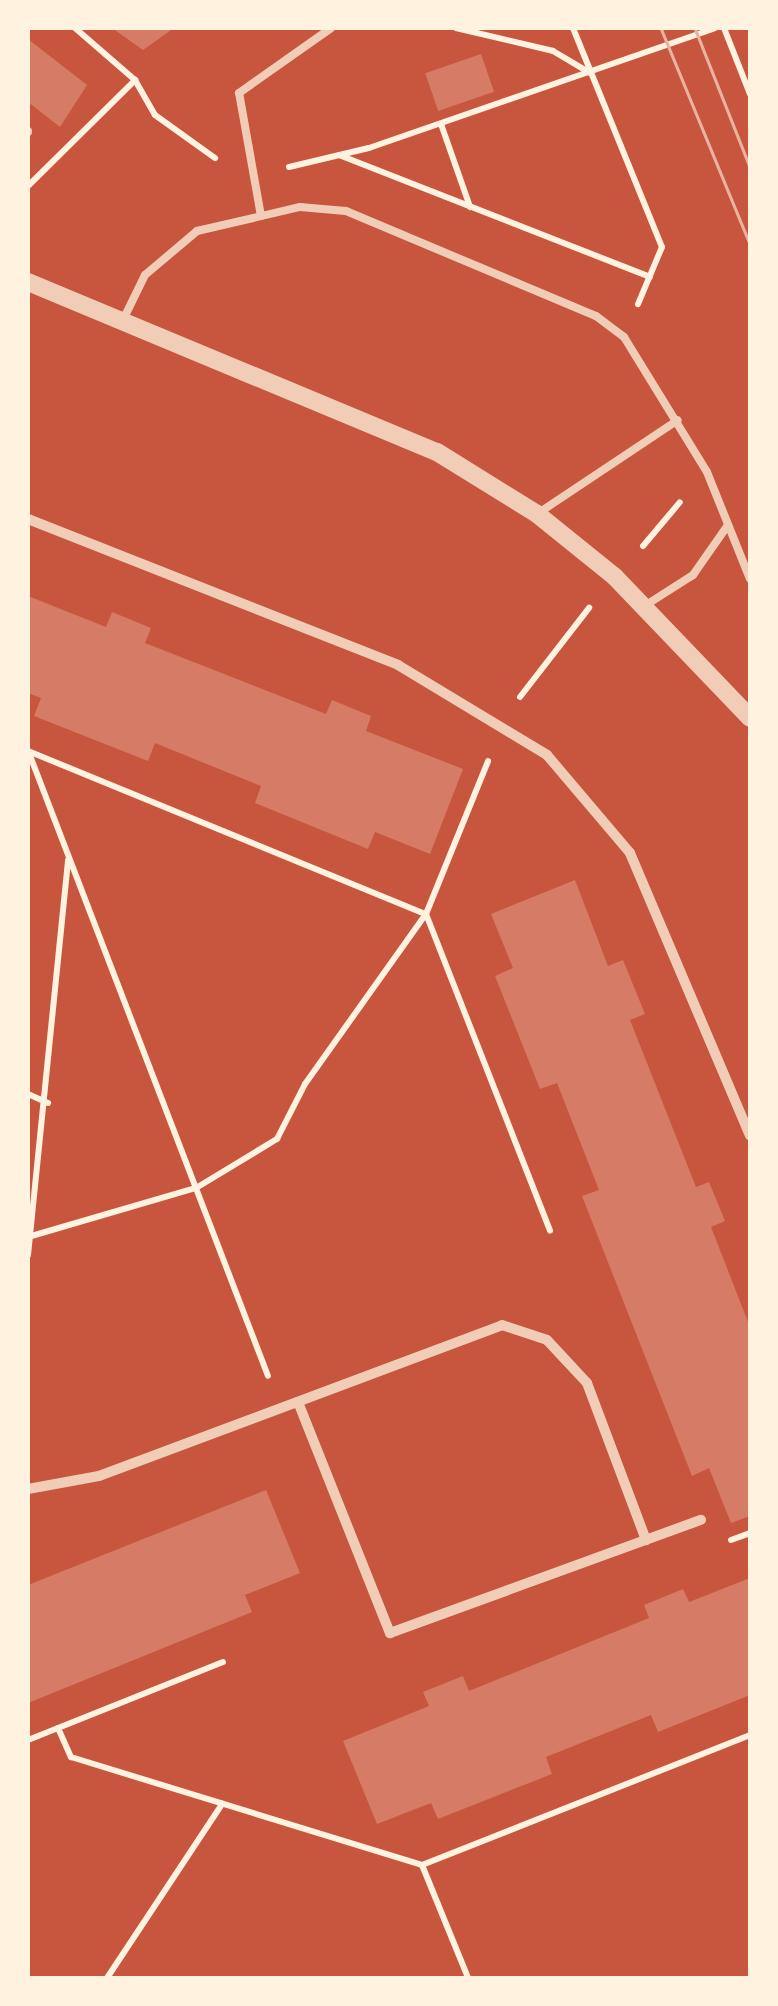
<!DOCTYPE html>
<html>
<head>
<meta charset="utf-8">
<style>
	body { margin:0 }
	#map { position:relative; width:778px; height:2006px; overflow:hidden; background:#c8553d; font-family:Signika,sans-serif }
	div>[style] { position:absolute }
	.building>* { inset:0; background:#d67c66; transform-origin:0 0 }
	.path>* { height:6px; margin:-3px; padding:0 3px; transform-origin:3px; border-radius:3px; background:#fff3e0 }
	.service>* { height:8px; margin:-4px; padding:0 4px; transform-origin:4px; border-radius:4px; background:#f1ccb7 }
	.minor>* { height:10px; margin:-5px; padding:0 5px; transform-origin:5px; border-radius:5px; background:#f1ccb7 }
	.tertiary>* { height:18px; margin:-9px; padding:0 9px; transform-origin:9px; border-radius:9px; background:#f1ccb7 }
	.tram>* { height:2.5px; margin:-1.25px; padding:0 1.25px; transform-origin:1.25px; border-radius:1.25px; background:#e9b49f }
	span { translate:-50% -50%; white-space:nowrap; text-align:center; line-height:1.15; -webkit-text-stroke:9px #fff3e0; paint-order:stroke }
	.frame { position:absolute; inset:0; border:30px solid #fff3e0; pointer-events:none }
</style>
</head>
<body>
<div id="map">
	<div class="building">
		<div style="clip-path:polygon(112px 28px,174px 28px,143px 50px)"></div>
		<div style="clip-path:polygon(28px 39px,87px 85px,60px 127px,28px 102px)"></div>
		<div style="left:481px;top:54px;width:40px;height:59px;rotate:71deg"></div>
		<div style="clip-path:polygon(28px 596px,106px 627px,112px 612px,151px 628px,145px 643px,326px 714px,332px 700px,371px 716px,366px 731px,463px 769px,430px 854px,375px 832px,368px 849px,255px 803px,261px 786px,155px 743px,148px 761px,34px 716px,41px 698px,28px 693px)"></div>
		<div style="clip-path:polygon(575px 880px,608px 966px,623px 960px,645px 1014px,630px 1020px,696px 1187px,709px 1182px,725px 1221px,711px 1227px,750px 1327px,750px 1516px,731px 1523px,709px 1468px,692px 1476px,582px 1196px,599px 1190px,557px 1083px,540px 1089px,495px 976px,513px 968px,491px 914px)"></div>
		<div style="clip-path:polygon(266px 1490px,300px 1573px,245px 1595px,252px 1612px,28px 1703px,28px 1585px)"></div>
		<div style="clip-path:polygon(750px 1578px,750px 1695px,658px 1732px,651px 1715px,546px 1757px,552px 1774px,438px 1819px,431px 1803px,377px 1824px,343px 1741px,429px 1706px,423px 1692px,463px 1676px,469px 1691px,649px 1618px,644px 1605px,683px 1589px,689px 1602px)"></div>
	</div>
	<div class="path">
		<div style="left:75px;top:28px;width:79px;rotate:40.9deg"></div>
		<div style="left:135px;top:80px;width:40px;rotate:60.3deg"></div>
		<div style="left:155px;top:115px;width:74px;rotate:35.6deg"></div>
		<div style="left:456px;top:28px;width:100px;rotate:13.3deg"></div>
		<div style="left:553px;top:51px;width:43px;rotate:30.7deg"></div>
		<div style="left:573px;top:28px;width:236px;rotate:67.9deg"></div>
		<div style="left:662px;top:247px;width:62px;rotate:112.8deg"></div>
		<div style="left:724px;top:28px;width:71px;rotate:68.5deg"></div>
		<div style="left:441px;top:124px;width:88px;rotate:70.7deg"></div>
		<div style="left:339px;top:155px;width:334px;rotate:21.4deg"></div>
		<div style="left:289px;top:167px;width:82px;rotate:-13.4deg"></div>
		<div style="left:369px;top:148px;width:366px;rotate:-19.1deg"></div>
		<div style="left:28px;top:186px;width:151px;rotate:-44.7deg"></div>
		<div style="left:643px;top:546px;width:57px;rotate:-49.9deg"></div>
		<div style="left:520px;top:697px;width:113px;rotate:-52.2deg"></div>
		<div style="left:28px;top:751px;width:430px;rotate:22.3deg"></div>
		<div style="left:426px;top:914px;width:340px;rotate:68.6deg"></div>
		<div style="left:29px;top:753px;width:667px;rotate:69.01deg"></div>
		<div style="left:28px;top:1094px;width:22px;rotate:24deg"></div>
		<div style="left:28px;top:1237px;width:175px;rotate:-16.3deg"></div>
		<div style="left:196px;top:1188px;width:95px;rotate:-31.2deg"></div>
		<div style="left:277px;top:1139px;width:62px;rotate:-63deg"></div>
		<div style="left:305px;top:1084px;width:209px;rotate:-54.6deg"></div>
		<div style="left:426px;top:914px;width:165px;rotate:-67.9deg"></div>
		<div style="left:28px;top:1255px;width:397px;rotate:-84.2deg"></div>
		<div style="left:731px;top:1540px;width:20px;rotate:-20deg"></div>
		<div style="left:58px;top:1728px;width:32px;rotate:66deg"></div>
		<div style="left:71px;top:1757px;width:367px;rotate:17.1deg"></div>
		<div style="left:422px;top:1865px;width:353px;rotate:-21.6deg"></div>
		<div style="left:28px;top:1740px;width:210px;rotate:-21.8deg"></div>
		<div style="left:422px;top:1865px;width:122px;rotate:67.8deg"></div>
		<div style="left:107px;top:1978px;width:209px;rotate:-56.5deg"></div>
	</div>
	<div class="service">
		<div style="left:28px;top:131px;width:1px;rotate:90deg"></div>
		<div style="left:261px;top:216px;width:125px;rotate:-100.1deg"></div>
		<div style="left:239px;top:93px;width:113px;rotate:-35.2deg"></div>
		<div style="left:123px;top:320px;width:50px;rotate:-63.9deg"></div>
		<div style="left:145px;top:275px;width:68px;rotate:-40.2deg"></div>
		<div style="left:197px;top:231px;width:106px;rotate:-13.1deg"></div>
		<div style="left:300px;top:207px;width:46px;rotate:5deg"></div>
		<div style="left:346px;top:211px;width:271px;rotate:22.8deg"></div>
		<div style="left:596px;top:316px;width:35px;rotate:37deg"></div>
		<div style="left:624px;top:337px;width:158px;rotate:58.4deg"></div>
		<div style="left:707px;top:472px;width:115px;rotate:68.1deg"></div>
		<div style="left:537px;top:514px;width:169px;rotate:-33.7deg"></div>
		<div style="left:646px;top:605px;width:56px;rotate:-32.6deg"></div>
		<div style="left:693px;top:575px;width:61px;rotate:-55deg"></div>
	</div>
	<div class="minor">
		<div style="left:28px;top:519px;width:398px;rotate:21.5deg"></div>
		<div style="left:398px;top:665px;width:174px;rotate:31.1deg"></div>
		<div style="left:547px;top:755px;width:128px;rotate:49.7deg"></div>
		<div style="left:630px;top:853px;width:307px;rotate:67deg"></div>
		<div style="left:298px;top:1402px;width:249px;rotate:68.3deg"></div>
		<div style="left:390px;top:1633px;width:331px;rotate:-20deg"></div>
		<div style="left:28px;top:1489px;width:72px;rotate:-10.4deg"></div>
		<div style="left:99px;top:1476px;width:430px;rotate:-20.5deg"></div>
		<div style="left:502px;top:1325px;width:47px;rotate:18.4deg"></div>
		<div style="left:547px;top:1340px;width:59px;rotate:47.1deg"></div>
		<div style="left:587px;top:1383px;width:168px;rotate:69.4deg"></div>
	</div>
	<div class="tertiary">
		<div style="left:28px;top:282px;width:443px;rotate:22.6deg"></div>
		<div style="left:437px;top:452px;width:118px;rotate:31.8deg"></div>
		<div style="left:537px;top:514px;width:100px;rotate:38.9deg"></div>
		<div style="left:615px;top:577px;width:195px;rotate:46.2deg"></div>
	</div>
	<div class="tram">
		<div style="left:661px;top:28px;width:234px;rotate:67.6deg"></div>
		<div style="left:695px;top:28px;width:149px;rotate:68.4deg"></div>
	</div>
	<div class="frame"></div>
</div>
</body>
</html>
